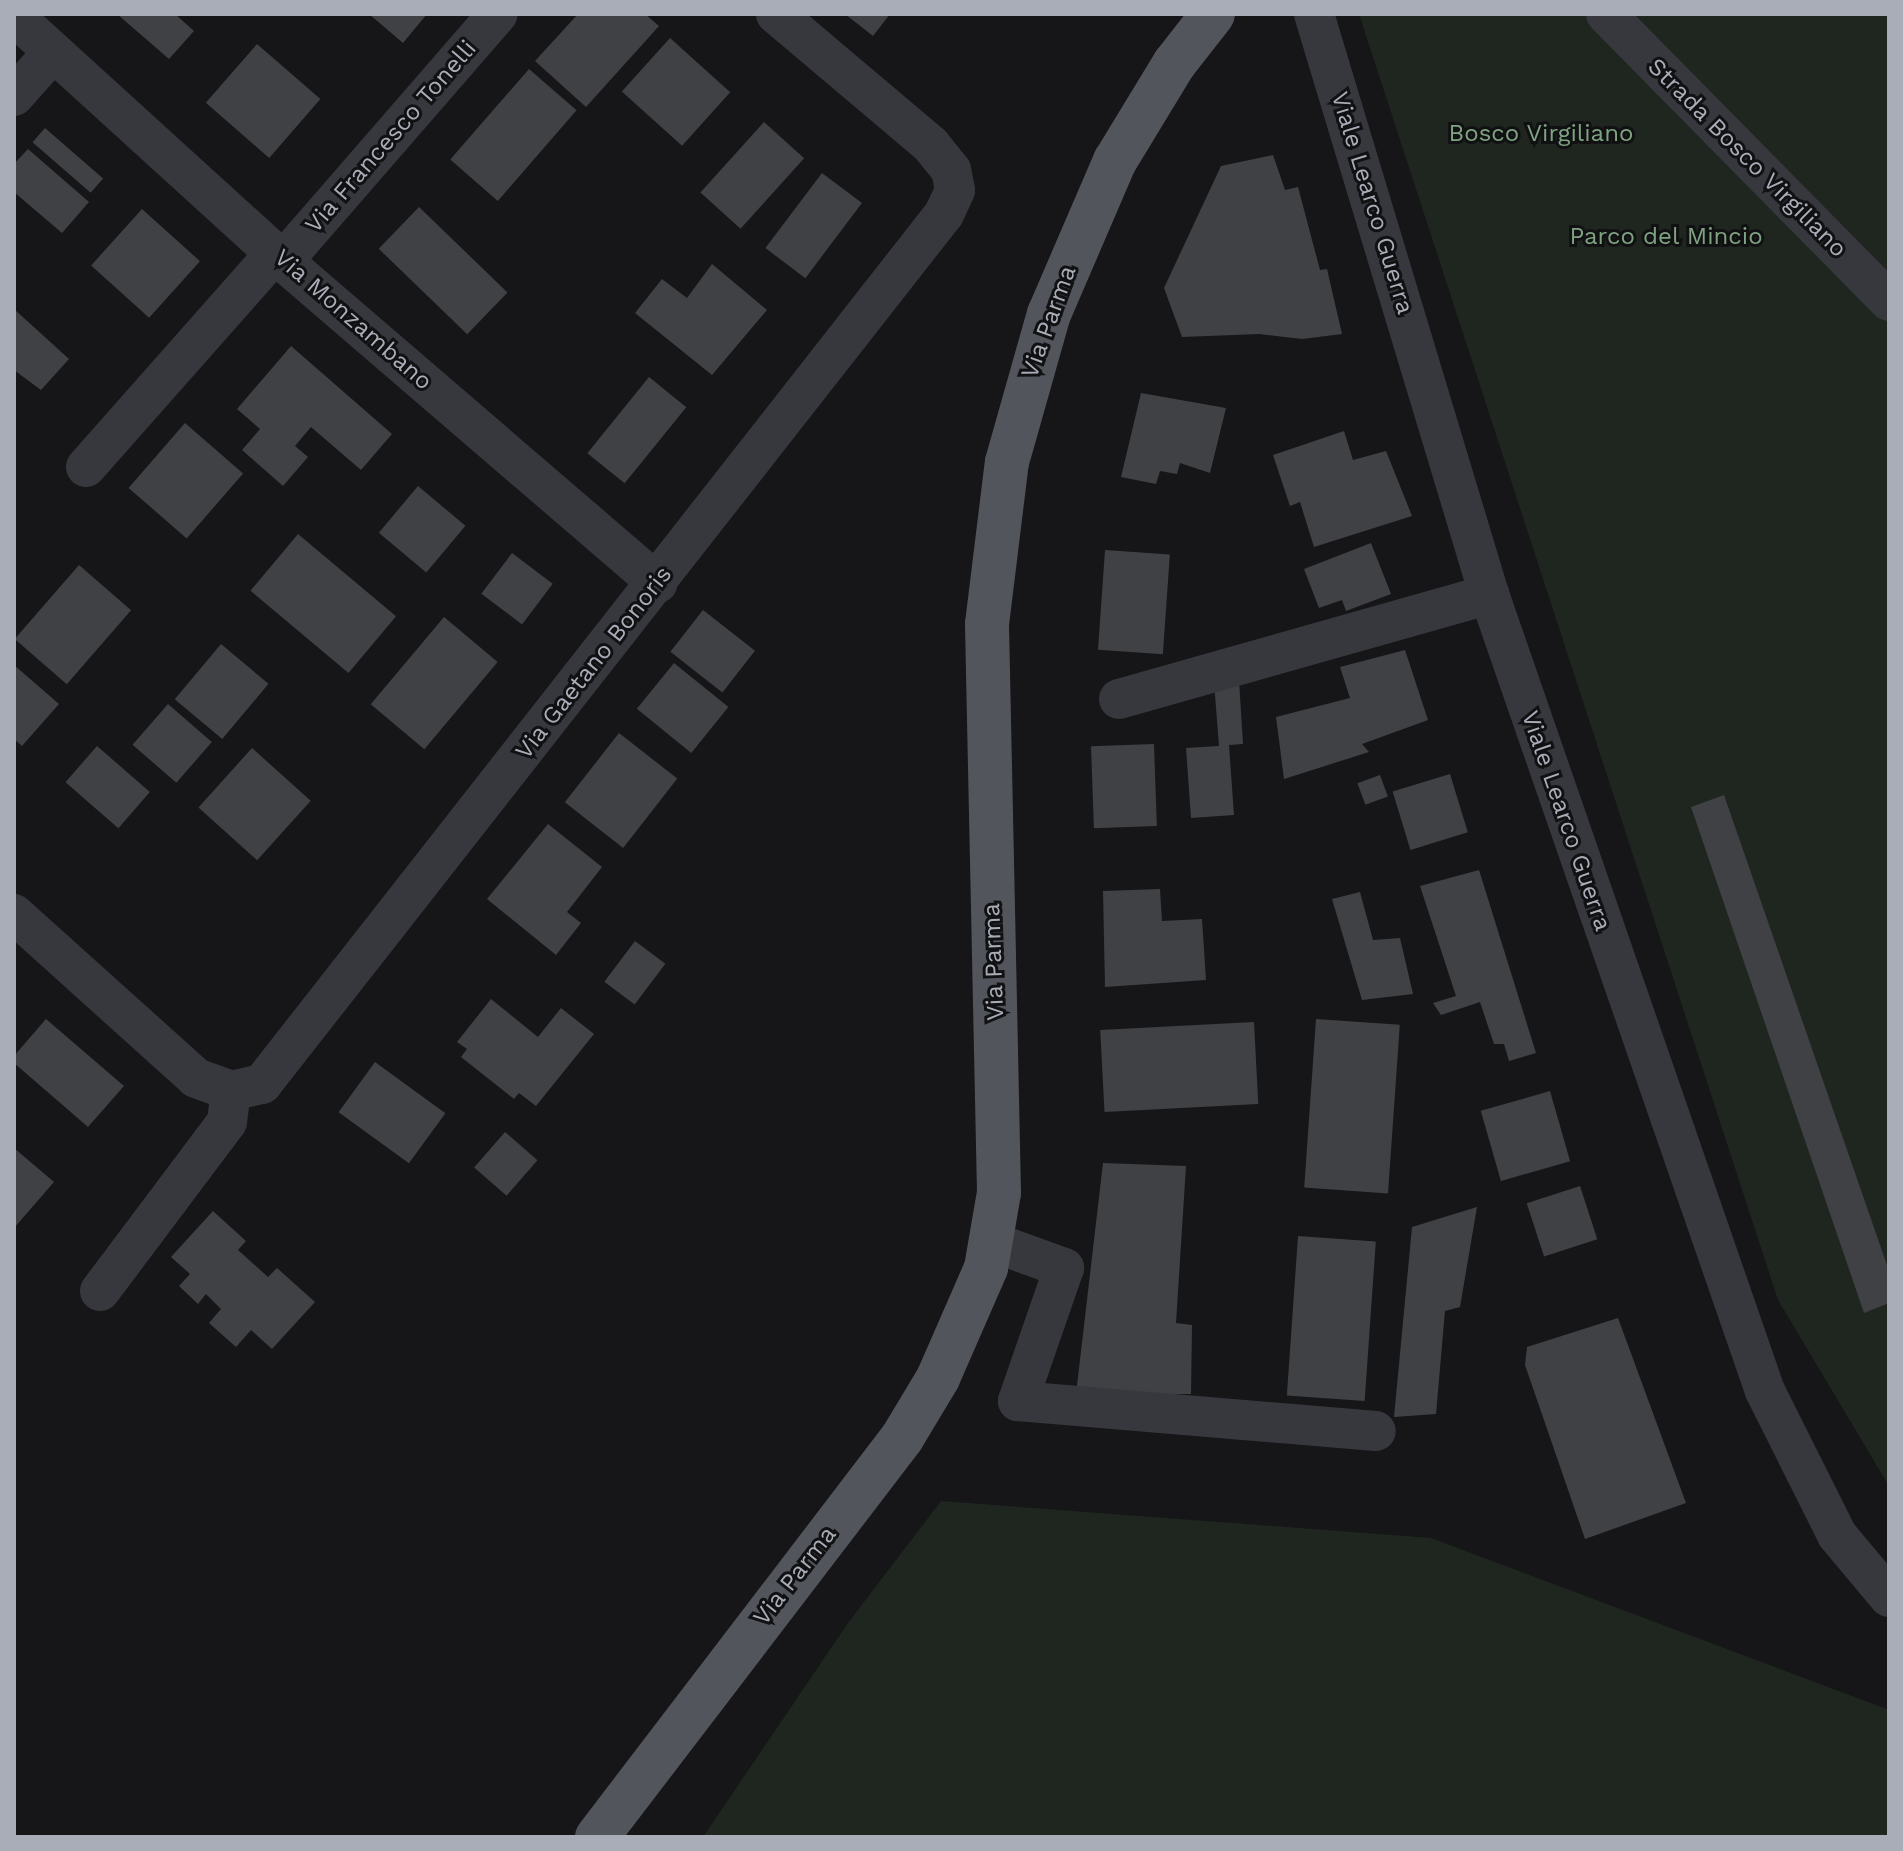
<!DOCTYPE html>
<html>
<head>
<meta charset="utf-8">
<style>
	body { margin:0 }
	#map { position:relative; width:1903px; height:1851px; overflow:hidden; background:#161618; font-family:"Work Sans",sans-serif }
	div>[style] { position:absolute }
	.green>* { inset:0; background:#1e261f }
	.building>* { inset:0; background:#404145; transform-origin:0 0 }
	.minor>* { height:40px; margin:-20px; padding:0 20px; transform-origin:20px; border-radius:20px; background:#37383d }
	.major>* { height:44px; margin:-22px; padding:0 22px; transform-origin:22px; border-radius:22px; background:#53555c }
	span { translate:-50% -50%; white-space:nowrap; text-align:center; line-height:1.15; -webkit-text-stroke:6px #111113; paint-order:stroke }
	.park-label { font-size:24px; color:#7fa381 }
	.street-label { font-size:24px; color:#a8adb8 }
	.frame { position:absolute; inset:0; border:16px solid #a8adb8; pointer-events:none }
</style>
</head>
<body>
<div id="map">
	<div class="green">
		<div style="clip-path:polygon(1359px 14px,1889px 14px,1889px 1486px,1778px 1300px)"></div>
		<div style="clip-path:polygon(941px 1501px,1431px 1538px,1889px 1710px,1889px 1837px,703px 1837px,848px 1623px)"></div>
	</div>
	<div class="building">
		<div style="clip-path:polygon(117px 14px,175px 14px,194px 31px,169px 59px)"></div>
		<div style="clip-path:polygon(369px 14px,427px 14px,403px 43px)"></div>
		<div style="clip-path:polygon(578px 14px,645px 14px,659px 26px,586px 107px,535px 61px)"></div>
		<div style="clip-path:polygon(845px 14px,890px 14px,873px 36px)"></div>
		<div style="left:670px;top:38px;width:81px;height:72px;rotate:42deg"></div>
		<div style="left:257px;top:44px;width:84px;height:78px;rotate:41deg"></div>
		<div style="left:529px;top:69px;width:63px;height:120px;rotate:41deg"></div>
		<div style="left:764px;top:122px;width:54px;height:95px;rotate:42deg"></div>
		<div style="left:45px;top:128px;width:77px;height:19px;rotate:41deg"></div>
		<div style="clip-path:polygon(28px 149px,89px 202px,62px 233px,14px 192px,14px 164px)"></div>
		<div style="clip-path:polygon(1273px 155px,1285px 190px,1298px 187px,1320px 270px,1327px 269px,1342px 334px,1302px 339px,1259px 334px,1182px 337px,1164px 288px,1221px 166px)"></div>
		<div style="left:822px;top:173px;width:50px;height:94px;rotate:37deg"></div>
		<div style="left:419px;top:207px;width:123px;height:58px;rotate:44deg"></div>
		<div style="left:142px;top:209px;width:78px;height:76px;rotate:42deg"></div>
		<div style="clip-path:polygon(712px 264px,767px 310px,712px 375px,635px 313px,662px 279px,687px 298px)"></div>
		<div style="clip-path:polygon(14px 309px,69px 359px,41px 390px,14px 370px)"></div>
		<div style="clip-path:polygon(291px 346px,392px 434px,361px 470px,311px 427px,295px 446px,308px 457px,283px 486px,242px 450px,260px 429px,237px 409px)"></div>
		<div style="left:649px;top:377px;width:48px;height:98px;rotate:39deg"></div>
		<div style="clip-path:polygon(1141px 393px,1226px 408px,1210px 473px,1180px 463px,1177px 474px,1160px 471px,1156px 484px,1121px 477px)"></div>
		<div style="left:185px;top:423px;width:77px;height:86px;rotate:41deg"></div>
		<div style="clip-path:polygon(1344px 431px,1353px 460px,1386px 451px,1412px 516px,1314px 547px,1300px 502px,1290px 506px,1273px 455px)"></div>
		<div style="left:418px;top:486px;width:62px;height:61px;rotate:40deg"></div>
		<div style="left:298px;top:534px;width:128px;height:74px;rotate:40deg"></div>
		<div style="clip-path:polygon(1371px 543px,1391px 594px,1346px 611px,1342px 600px,1319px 608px,1304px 569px)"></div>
		<div style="left:1105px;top:550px;width:65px;height:100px;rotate:4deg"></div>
		<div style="left:512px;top:553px;width:51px;height:51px;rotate:37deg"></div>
		<div style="left:79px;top:565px;width:69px;height:98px;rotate:41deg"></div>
		<div style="left:703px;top:610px;width:66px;height:53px;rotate:38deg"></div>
		<div style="left:444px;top:617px;width:70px;height:114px;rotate:40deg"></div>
		<div style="left:221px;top:644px;width:62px;height:72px;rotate:40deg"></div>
		<div style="clip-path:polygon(1405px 650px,1428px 720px,1362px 744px,1369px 752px,1284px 779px,1276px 717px,1350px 698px,1340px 667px)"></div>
		<div style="left:674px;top:663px;width:70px;height:59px;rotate:39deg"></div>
		<div style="clip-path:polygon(14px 665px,59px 704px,22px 746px,14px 739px)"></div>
		<div style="clip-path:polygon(1239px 680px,1243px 744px,1229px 745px,1234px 815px,1191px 818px,1186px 748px,1219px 746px,1214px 682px)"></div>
		<div style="left:168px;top:704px;width:58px;height:54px;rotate:41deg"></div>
		<div style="left:619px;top:733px;width:74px;height:88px;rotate:38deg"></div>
		<div style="left:1154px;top:744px;width:82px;height:63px;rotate:88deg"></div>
		<div style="left:97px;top:746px;width:70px;height:48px;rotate:41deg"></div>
		<div style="left:252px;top:748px;width:79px;height:80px;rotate:42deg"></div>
		<div style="left:1450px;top:774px;width:61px;height:60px;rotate:73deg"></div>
		<div style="left:1380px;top:775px;width:23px;height:24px;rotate:70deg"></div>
		<div style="clip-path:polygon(1724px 795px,1889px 1271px,1889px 1303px,1864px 1313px,1691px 807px)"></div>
		<div style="clip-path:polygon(548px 824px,602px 867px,567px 912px,581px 923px,556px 955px,487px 899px)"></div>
		<div style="clip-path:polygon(1479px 870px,1536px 1053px,1509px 1061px,1504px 1044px,1494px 1044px,1480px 1002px,1441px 1015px,1433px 1003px,1456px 996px,1420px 886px)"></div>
		<div style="clip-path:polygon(1160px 889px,1162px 921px,1202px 919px,1206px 980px,1105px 987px,1103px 891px)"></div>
		<div style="clip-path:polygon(1360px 892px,1373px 940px,1400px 938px,1413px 994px,1362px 1000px,1332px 899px)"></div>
		<div style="left:635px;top:941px;width:38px;height:51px;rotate:37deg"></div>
		<div style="clip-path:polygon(491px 999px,538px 1037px,561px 1008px,594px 1034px,536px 1106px,519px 1093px,514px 1099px,461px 1057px,467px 1049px,457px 1042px)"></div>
		<div style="clip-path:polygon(46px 1019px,124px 1086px,88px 1127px,14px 1063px,14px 1056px)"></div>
		<div style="left:1316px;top:1019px;width:84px;height:169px;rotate:4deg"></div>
		<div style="left:1254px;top:1022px;width:82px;height:154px;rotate:87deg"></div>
		<div style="left:375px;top:1062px;width:87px;height:62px;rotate:36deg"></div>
		<div style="left:1550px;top:1091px;width:73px;height:72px;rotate:74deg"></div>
		<div style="left:505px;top:1132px;width:43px;height:47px;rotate:41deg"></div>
		<div style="clip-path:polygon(14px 1148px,54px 1182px,14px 1228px)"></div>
		<div style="clip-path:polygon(1103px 1163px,1186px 1166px,1176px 1323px,1192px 1325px,1191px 1394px,1076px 1394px)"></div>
		<div style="left:1580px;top:1186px;width:56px;height:56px;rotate:72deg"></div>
		<div style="clip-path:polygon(1477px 1207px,1460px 1307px,1445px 1311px,1436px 1414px,1394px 1417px,1412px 1227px)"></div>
		<div style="clip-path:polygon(213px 1211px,246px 1241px,238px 1250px,268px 1277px,277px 1268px,315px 1302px,272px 1349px,251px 1330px,236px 1347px,209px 1323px,221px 1309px,206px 1294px,198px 1304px,179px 1286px,190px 1274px,171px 1257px)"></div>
		<div style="left:1298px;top:1236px;width:78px;height:160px;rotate:4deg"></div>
		<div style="clip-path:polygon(1618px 1318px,1686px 1503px,1585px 1539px,1525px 1365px,1527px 1347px)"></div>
	</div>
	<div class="minor">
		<div style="left:1314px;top:14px;width:606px;rotate:73.21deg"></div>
		<div style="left:1489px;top:594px;width:843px;rotate:70.9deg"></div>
		<div style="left:1765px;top:1391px;width:161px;rotate:63.4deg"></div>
		<div style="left:1837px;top:1535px;width:81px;rotate:50deg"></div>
		<div style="left:1606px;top:14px;width:403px;rotate:45.4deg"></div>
		<div style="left:14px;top:16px;width:364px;rotate:42.3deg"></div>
		<div style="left:283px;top:261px;width:494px;rotate:40.7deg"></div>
		<div style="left:14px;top:96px;width:59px;rotate:-48.4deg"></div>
		<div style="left:283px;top:261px;width:327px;rotate:-49deg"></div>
		<div style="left:86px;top:467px;width:286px;rotate:-48.5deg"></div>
		<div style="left:1119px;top:699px;width:385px;rotate:-15.8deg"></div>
		<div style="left:14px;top:914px;width:245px;rotate:42deg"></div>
		<div style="left:196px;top:1078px;width:37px;rotate:20deg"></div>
		<div style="left:231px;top:1091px;width:32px;rotate:-13deg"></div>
		<div style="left:262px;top:1084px;width:1105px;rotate:-51.91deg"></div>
		<div style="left:944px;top:214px;width:26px;rotate:-65deg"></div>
		<div style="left:955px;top:190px;width:20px;rotate:-101deg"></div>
		<div style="left:951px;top:170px;width:32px;rotate:-129deg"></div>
		<div style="left:931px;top:145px;width:203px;rotate:-139.8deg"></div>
		<div style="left:990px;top:1241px;width:79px;rotate:20deg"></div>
		<div style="left:1064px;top:1268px;width:141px;rotate:109.1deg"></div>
		<div style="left:1018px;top:1401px;width:359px;rotate:4.8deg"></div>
		<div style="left:100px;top:1291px;width:211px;rotate:-53.1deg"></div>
		<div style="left:227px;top:1122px;width:31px;rotate:-83deg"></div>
	</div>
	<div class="major">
		<div style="left:597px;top:1837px;width:502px;rotate:-52.61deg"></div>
		<div style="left:902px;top:1438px;width:70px;rotate:-59deg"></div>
		<div style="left:938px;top:1378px;width:120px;rotate:-66.4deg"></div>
		<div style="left:986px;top:1268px;width:76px;rotate:-80.2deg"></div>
		<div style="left:999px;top:1193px;width:569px;rotate:-91.21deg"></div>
		<div style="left:987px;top:624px;width:163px;rotate:-83deg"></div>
		<div style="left:1007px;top:462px;width:154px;rotate:-74.2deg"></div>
		<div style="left:1049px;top:314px;width:167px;rotate:-66.7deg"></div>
		<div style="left:1115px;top:161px;width:114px;rotate:-58.7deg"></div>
		<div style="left:1174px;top:64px;width:63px;rotate:-52deg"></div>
	</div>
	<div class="park-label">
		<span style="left:1541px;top:134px">Bosco Virgiliano</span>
		<span style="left:1666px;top:237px">Parco del Mincio</span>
	</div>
	<div class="street-label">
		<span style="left:391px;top:137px;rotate:-49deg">Via Francesco Tonelli</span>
		<span style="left:1747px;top:158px;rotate:45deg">Strada Bosco Virgiliano</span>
		<span style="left:1372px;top:203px;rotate:73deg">Viale Learco Guerra</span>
		<span style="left:353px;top:320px;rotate:41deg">Via Monzambano</span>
		<span style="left:1049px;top:322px;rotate:-70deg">Via Parma</span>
		<span style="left:594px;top:663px;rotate:-52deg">Via Gaetano Bonoris</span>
		<span style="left:1566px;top:821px;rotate:71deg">Viale Learco Guerra</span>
		<span style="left:994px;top:962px;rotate:-92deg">Via Parma</span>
		<span style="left:795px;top:1576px;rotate:-52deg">Via Parma</span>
	</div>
	<div class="frame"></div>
</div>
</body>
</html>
